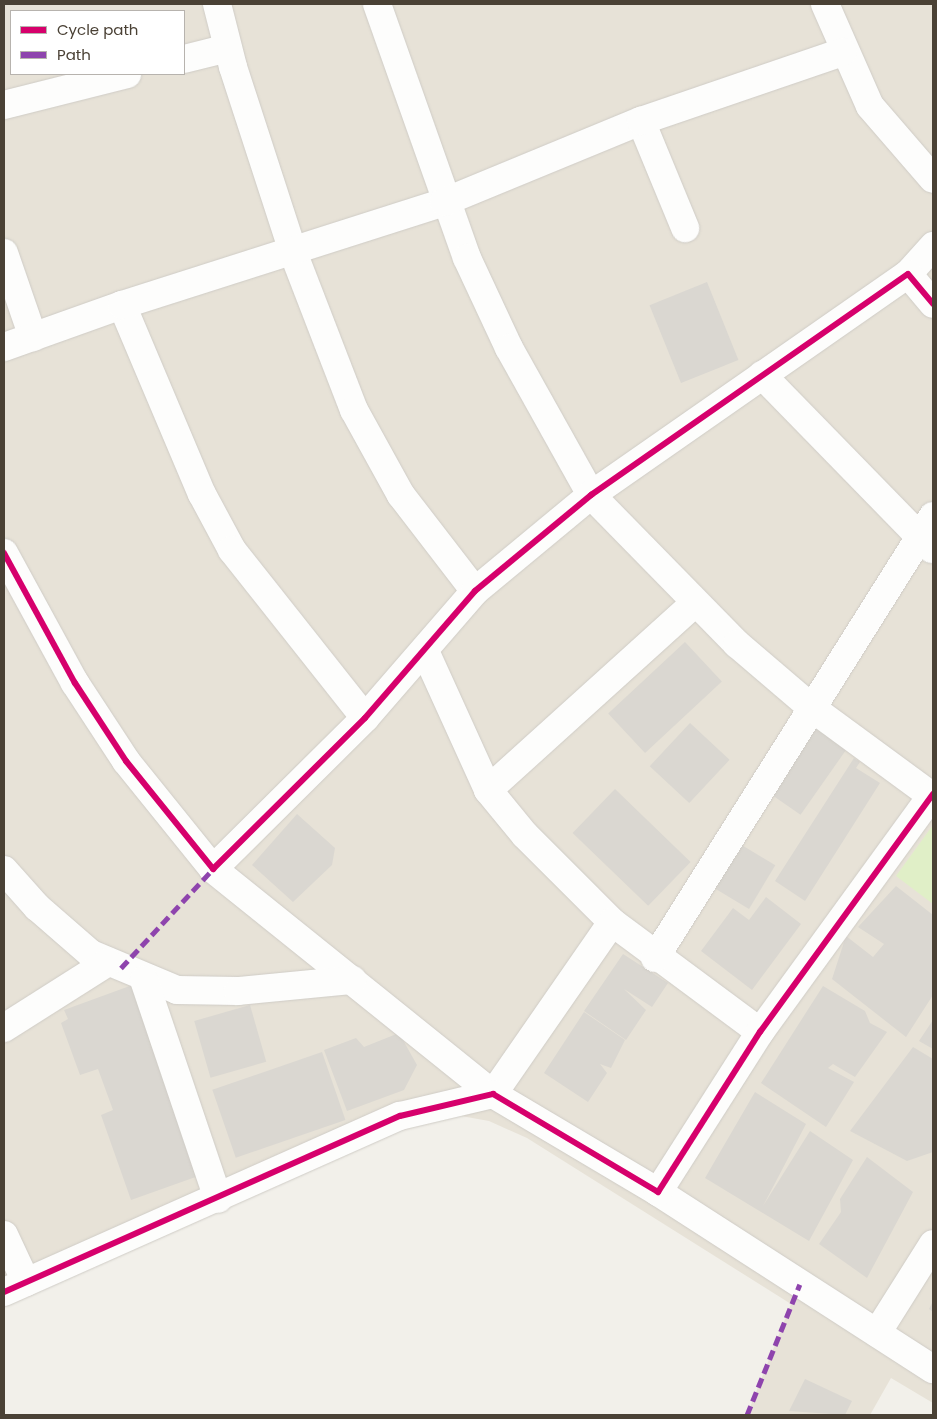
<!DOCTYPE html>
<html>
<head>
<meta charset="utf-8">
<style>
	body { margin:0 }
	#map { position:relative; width:937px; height:1419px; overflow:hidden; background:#f2f0ea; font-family:Poppins,sans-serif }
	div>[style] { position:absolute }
	.residential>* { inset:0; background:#e7e2d7 }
	.green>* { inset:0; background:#e0efc7 }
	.building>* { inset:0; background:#dad7d1; transform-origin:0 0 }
	.roads { filter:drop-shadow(0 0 1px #cfccc6) drop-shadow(0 0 1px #cfccc6) }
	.street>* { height:28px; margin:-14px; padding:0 14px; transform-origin:14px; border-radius:14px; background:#fdfdfc }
	.quiet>* { height:5px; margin-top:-2.5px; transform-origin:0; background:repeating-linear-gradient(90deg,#8e44ad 0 10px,transparent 0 15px) }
	.cycleway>* { height:6px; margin:-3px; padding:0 3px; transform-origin:3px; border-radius:3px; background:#d6006c }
	span { translate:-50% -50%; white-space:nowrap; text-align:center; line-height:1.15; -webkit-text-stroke:4px #fff; paint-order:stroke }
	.frame { position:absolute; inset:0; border:5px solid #4a4135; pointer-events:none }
	.legend { position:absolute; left:10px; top:10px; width:175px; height:65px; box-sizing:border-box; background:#fff; border:1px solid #b7b3ae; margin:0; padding:6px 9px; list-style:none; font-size:15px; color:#4a4135 }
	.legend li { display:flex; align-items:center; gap:10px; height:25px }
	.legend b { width:25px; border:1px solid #b7b3ae }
</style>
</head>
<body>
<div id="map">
	<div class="residential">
		<div style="clip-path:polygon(evenodd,4px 4px,933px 4px,933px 1403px,891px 1378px,870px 1415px,747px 1415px,791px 1304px,527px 1138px,489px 1121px,461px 1116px,403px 1128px,4px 1306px,4px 4px,11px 11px,184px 11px,184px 74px,11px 74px,11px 11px)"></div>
	</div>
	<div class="green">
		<div style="clip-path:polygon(933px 825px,933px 904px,896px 876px)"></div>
	</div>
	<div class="building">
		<div style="left:707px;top:282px;width:84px;height:62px;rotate:68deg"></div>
		<div style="left:685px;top:642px;width:54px;height:105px;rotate:47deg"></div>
		<div style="left:690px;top:723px;width:54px;height:59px;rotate:43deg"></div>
		<div style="left:819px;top:724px;width:37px;height:85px;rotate:35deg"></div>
		<div style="clip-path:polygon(854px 758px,860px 762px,856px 768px,880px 783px,805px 901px,775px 881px)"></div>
		<div style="left:615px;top:789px;width:105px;height:61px;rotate:44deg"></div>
		<div style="clip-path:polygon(297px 814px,335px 848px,332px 865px,293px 902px,252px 865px)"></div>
		<div style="left:735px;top:841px;width:47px;height:51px;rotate:31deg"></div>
		<div style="clip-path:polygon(896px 886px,933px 915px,933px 995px,906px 1037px,832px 979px,846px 936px,873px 957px,884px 944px,858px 927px)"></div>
		<div style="clip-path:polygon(766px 897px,801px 924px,752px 990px,701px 951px,733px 908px,749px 920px)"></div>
		<div style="clip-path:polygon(623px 954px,668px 983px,652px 1007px,624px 989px,646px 1010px,626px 1040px,584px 1011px)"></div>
		<div style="clip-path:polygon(138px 983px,204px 1174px,131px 1200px,101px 1115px,113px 1110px,98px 1069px,80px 1075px,61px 1023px,68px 1019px,64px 1010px)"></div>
		<div style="clip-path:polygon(823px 986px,865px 1011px,870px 1023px,887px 1032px,855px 1077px,833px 1064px,828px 1068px,854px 1082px,826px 1127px,761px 1083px)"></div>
		<div style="left:250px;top:1005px;width:59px;height:58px;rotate:74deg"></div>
		<div style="clip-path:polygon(584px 1012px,625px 1040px,611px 1068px,600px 1064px,607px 1073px,588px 1102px,544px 1073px)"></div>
		<div style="clip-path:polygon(933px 1020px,933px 1049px,919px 1041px)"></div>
		<div style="clip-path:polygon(399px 1033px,417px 1065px,404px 1090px,347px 1111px,324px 1050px,356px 1038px,364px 1047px)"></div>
		<div style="clip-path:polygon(913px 1047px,933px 1059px,933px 1152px,907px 1161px,850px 1131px)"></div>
		<div style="left:322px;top:1052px;width:72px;height:116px;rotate:71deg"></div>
		<div style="clip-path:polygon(755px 1092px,806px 1124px,763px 1206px,810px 1131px,853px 1160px,809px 1241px,705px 1178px)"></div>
		<div style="clip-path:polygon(867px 1157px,913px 1192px,867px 1278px,819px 1244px,841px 1212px,840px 1199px)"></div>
		<div style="clip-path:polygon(933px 1301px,933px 1312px,929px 1309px)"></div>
		<div style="clip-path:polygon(805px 1379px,852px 1401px,845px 1415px,789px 1411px)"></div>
	</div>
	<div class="roads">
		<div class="street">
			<div style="left:217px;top:4px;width:65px;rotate:75.7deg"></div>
			<div style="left:233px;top:67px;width:194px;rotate:72deg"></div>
			<div style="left:293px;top:252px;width:169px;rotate:68.9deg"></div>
			<div style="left:354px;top:410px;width:97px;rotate:61.1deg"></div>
			<div style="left:401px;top:495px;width:121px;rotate:52.4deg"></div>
			<div style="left:377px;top:4px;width:269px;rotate:70.5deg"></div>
			<div style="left:467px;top:258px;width:99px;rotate:65deg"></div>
			<div style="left:509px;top:348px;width:168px;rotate:60.8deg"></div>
			<div style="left:591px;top:495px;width:209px;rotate:45.6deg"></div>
			<div style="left:737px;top:644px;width:99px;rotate:40.5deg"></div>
			<div style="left:812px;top:708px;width:149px;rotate:36.3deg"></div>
			<div style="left:825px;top:4px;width:111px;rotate:66.2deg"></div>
			<div style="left:870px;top:106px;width:96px;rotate:49.2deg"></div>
			<div style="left:184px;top:59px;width:45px;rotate:-14deg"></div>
			<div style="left:4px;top:105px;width:127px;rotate:-14.1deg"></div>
			<div style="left:641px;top:121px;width:116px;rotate:67.6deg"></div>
			<div style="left:4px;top:253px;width:89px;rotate:71deg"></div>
			<div style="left:908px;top:274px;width:38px;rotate:-48deg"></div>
			<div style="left:122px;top:305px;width:205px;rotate:67.1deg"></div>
			<div style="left:202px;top:494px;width:64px;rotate:61.8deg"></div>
			<div style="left:232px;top:550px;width:214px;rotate:51.6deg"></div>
			<div style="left:4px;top:347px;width:125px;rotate:-19.6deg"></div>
			<div style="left:122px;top:305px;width:338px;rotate:-17.7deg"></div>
			<div style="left:444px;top:202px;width:213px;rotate:-22.4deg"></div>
			<div style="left:641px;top:121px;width:213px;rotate:-18.9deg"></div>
			<div style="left:762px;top:375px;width:243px;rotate:45.7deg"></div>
			<div style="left:4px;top:553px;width:148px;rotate:61.4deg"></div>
			<div style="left:75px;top:683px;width:93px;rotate:56.8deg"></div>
			<div style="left:126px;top:761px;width:139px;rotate:51.1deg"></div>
			<div style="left:213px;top:869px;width:214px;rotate:-44.8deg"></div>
			<div style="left:365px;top:718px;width:168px;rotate:-49.1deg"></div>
			<div style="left:475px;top:591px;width:151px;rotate:-39.6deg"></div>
			<div style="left:591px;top:495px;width:386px;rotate:-34.9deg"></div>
			<div style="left:908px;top:274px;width:39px;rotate:50deg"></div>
			<div style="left:425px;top:651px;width:153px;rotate:65.6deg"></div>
			<div style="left:488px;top:790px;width:58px;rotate:50.6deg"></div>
			<div style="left:525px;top:835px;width:123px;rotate:45deg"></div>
			<div style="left:612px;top:922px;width:184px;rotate:36.6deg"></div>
			<div style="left:488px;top:790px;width:279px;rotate:-42.1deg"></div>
			<div style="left:213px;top:869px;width:359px;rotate:38.8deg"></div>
			<div style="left:493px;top:1094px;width:209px;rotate:-55.3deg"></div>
			<div style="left:4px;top:870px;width:50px;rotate:48.3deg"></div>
			<div style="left:37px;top:907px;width:72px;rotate:41deg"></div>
			<div style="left:91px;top:954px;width:93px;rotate:22.7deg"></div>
			<div style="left:177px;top:990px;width:61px;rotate:0.9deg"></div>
			<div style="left:238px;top:991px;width:115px;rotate:-5.5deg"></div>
			<div style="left:655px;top:958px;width:522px;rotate:-57.83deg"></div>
			<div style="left:144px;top:980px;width:231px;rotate:71.3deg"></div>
			<div style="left:4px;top:1028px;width:123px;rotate:-32.4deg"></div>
			<div style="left:658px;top:1192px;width:327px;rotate:32.8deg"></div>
			<div style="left:4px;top:1235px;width:52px;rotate:64.9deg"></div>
			<div style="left:4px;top:1292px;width:433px;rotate:-24deg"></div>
			<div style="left:400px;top:1116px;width:96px;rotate:-13.3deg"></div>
			<div style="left:493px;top:1094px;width:192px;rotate:30.7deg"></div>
			<div style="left:658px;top:1192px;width:190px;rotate:-57.5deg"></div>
			<div style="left:760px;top:1032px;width:294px;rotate:-54deg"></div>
			<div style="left:877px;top:1333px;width:105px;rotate:-57.8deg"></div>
		</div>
	</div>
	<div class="quiet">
		<div style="left:121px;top:968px;width:135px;rotate:-47.1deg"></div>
		<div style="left:747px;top:1415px;width:141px;rotate:-68deg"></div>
	</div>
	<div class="cycleway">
		<div style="left:4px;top:553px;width:148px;rotate:61.4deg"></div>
		<div style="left:75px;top:683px;width:93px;rotate:56.8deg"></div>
		<div style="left:126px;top:761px;width:139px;rotate:51.1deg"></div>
		<div style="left:213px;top:869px;width:214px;rotate:-44.8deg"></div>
		<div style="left:365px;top:718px;width:168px;rotate:-49.1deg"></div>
		<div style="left:475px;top:591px;width:151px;rotate:-39.6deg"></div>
		<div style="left:591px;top:495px;width:386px;rotate:-34.9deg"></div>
		<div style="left:908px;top:274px;width:39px;rotate:50deg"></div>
		<div style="left:4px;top:1292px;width:433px;rotate:-24deg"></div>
		<div style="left:400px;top:1116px;width:96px;rotate:-13.3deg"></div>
		<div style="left:493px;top:1094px;width:192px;rotate:30.7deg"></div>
		<div style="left:658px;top:1192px;width:190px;rotate:-57.5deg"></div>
		<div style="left:760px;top:1032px;width:294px;rotate:-54deg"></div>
	</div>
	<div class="frame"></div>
	<ul class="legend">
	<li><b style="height:6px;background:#d6006c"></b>Cycle path</li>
	<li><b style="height:6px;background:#8e44ad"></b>Path</li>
	</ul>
</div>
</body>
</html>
